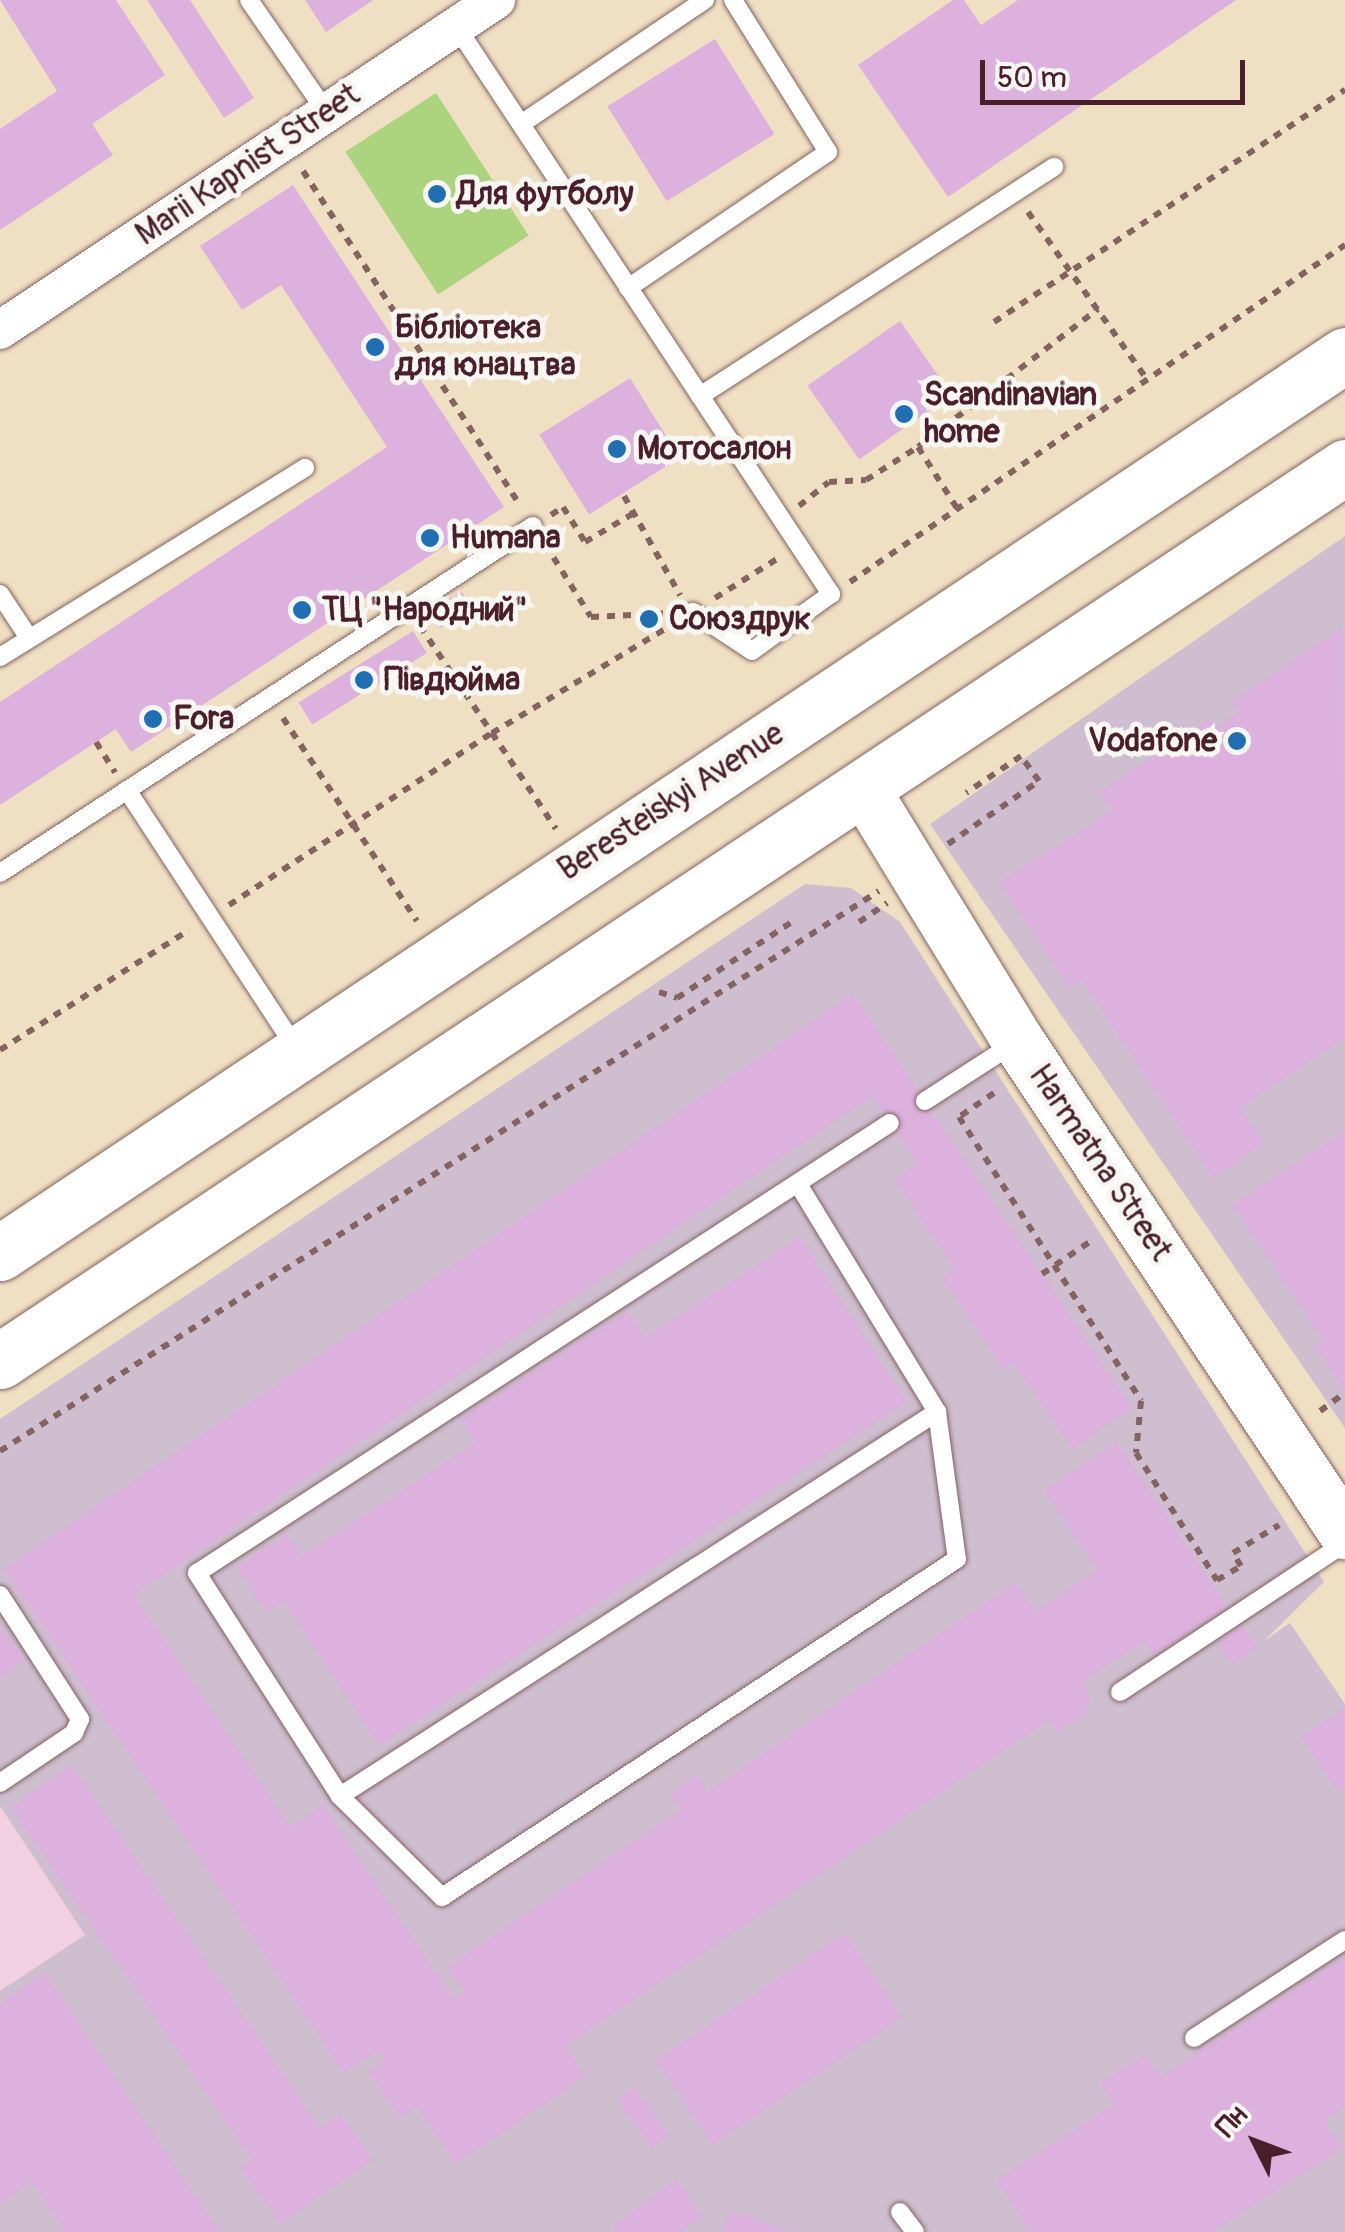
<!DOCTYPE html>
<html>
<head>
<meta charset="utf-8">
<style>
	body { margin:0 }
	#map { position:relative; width:1345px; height:2232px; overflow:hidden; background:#f0e0c3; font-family:Pangolin,sans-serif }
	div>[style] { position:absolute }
	.built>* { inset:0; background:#f1d0e2 }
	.industrial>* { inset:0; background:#cebed0 }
	.green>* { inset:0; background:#acd47e; transform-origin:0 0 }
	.building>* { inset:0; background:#dcb1de; transform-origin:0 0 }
	.path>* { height:6px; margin-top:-3px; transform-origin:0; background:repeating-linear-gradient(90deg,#846360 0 8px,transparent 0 16px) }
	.roads { filter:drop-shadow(0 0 2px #846360) drop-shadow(0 0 2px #846360) }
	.lane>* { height:18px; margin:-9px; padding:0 9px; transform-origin:9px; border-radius:9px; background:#fff }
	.street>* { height:38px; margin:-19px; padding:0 19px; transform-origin:19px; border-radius:19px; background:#fff }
	.secondary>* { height:52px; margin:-26px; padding:0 26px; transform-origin:26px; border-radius:26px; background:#fff }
	.primary>* { height:55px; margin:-27.5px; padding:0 27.5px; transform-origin:27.5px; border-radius:27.5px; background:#fff }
	.dots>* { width:28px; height:28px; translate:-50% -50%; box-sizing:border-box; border:5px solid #f6f6f2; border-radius:50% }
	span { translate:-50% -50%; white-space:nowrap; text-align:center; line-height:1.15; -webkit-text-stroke:10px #f6f6f2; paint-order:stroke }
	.street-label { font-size:32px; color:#4a1f2b }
	.poi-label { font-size:32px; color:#4a1f2b; font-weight:700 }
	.left { translate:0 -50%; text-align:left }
	.right { translate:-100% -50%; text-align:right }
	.north { position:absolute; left:1205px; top:2092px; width:100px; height:100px; -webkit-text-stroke:8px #f6f6f2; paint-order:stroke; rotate:312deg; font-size:28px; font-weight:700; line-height:40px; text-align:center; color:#4a1f2b }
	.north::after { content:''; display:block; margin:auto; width:35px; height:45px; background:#4a1f2b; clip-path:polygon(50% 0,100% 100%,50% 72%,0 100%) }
	.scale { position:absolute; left:980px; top:60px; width:265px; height:45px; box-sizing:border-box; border:5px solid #4a1f2b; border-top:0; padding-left:12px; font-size:30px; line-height:35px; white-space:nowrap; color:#4a1f2b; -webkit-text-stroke:8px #f6f6f2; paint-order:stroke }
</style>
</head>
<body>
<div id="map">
	<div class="built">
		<div style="clip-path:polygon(0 1806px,86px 1935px,0 1991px)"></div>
	</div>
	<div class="industrial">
		<div style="clip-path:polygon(1345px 536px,1345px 1428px,930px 824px)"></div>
		<div style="clip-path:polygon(805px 884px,851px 888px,900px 922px,1324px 1582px,1264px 1641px,1290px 1623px,1345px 1704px,1345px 2232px,0 2232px,0 1991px,85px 1935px,0 1806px,0 1419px)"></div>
	</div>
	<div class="green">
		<div style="left:436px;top:93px;width:170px;height:108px;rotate:57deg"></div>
	</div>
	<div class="building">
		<div style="clip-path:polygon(0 0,116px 0,165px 75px,92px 124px,113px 155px,0 230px,0 129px,57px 91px)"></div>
		<div style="clip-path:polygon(147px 0,190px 0,254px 98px,224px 118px)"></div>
		<div style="clip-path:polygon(305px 0,373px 0,326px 32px)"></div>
		<div style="clip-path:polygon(953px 0,964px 0,981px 25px,1018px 0,1236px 0,948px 197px,858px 65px)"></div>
		<div style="left:715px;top:39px;width:112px;height:127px;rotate:58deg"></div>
		<div style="clip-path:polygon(293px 185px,504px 507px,131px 752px,116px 729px,0 805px,0 702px,387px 447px,281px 285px,242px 310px,200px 246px)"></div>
		<div style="left:900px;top:321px;width:90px;height:113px;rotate:55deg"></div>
		<div style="left:630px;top:378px;width:94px;height:107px;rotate:58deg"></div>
		<div style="left:462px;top:592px;width:21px;height:38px;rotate:62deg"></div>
		<div style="clip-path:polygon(1342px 628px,1345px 1038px,1240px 1108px,1264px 1143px,1213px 1178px,1082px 980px,1070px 988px,999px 882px,1113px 811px,1100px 792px,1209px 719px,1215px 728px,1239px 712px,1232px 702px)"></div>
		<div style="left:413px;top:631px;width:26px;height:135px;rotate:58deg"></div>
		<div style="clip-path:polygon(853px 994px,1132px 1408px,1072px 1449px,1013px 1363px,1004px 1370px,942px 1278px,955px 1269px,895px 1179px,918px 1164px,872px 1096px,134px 1595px,291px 1827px,323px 1805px,454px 1999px,464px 1992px,447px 1967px,681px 1810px,670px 1794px,697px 1776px,707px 1792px,1016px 1582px,1035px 1611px,1098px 1570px,1044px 1491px,1117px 1442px,1227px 1606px,1154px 1655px,1144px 1641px,1082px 1682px,1091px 1699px,1084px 1715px,1057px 1732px,1049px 1720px,566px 2046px,586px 2076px,456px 2164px,417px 2107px,400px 2118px,369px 2072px,386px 2060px,379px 2050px,344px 2073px,4px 1569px)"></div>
		<div style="clip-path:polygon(1345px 1131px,1345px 1392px,1315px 1346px,1323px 1340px,1233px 1205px)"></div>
		<div style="clip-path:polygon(800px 1237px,907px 1402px,379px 1746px,284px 1601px,266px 1612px,237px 1567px,287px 1534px,302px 1556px,476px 1442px,461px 1419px,627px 1311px,645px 1338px)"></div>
		<div style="clip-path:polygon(0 1626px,24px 1660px,0 1678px)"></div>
		<div style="left:1241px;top:1626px;width:27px;height:29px;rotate:54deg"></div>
		<div style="clip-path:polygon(1345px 1708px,1345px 1787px,1338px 1792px,1301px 1737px)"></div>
		<div style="clip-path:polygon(72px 1765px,320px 2128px,341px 2114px,373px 2160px,280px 2224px,241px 2168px,252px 2160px,11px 1807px)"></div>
		<div style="left:845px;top:1933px;width:102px;height:228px;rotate:56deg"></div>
		<div style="clip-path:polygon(1345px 1957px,1345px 2107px,1324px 2121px,1342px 2148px,1213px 2232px,1030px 2232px,997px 2180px,1114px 2104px,1100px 2083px,1146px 2054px,1160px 2077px)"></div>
		<div style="clip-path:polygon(45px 1973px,220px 2232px,65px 2232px,32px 2182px,0 2204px,0 2004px)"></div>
		<div style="left:635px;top:2087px;width:60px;height:21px;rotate:55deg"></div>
		<div style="clip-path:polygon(677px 2180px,702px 2217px,681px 2232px,616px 2232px,612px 2226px)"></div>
		<div style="clip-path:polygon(731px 2210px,788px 2232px,723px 2232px)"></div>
	</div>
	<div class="path">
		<div style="left:303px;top:171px;width:397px;rotate:57deg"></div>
		<div style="left:1028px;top:212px;width:204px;rotate:54.6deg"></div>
		<div style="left:994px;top:322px;width:421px;rotate:-33.5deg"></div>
		<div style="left:918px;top:447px;width:78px;rotate:57.5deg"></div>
		<div style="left:624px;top:496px;width:114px;rotate:60.5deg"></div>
		<div style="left:799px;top:506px;width:38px;rotate:-39deg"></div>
		<div style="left:829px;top:482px;width:37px;rotate:-3deg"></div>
		<div style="left:866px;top:480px;width:62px;rotate:-32.4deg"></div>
		<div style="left:918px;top:447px;width:227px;rotate:-37.5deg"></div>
		<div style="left:551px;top:515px;width:14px;rotate:-34deg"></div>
		<div style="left:563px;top:507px;width:41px;rotate:57.8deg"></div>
		<div style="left:585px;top:542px;width:57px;rotate:-30.6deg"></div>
		<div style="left:545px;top:544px;width:86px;rotate:57.8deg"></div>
		<div style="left:591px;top:617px;width:81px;rotate:-2.8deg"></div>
		<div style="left:850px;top:582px;width:599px;rotate:-34.25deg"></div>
		<div style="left:715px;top:598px;width:77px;rotate:-32.2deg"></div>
		<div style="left:420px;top:626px;width:129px;rotate:56.1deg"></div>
		<div style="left:492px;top:733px;width:214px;rotate:-31deg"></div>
		<div style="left:283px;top:718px;width:243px;rotate:56.6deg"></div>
		<div style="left:96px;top:742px;width:36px;rotate:58deg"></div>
		<div style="left:948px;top:844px;width:111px;rotate:-34.7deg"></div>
		<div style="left:1039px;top:781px;width:31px;rotate:-126deg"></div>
		<div style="left:1021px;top:756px;width:66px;rotate:146.1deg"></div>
		<div style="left:229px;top:905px;width:314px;rotate:-33.2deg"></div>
		<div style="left:492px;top:733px;width:115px;rotate:56.3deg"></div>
		<div style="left:859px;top:922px;width:34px;rotate:-34deg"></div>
		<div style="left:659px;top:992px;width:19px;rotate:18deg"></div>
		<div style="left:677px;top:998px;width:138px;rotate:-33.5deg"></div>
		<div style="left:0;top:1050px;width:224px;rotate:-32.4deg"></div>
		<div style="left:994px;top:1093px;width:42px;rotate:145.6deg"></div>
		<div style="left:959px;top:1117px;width:337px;rotate:57.3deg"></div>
		<div style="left:1141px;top:1401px;width:52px;rotate:95.5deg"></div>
		<div style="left:1136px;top:1453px;width:151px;rotate:57.5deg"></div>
		<div style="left:1217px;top:1580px;width:28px;rotate:-30deg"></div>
		<div style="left:1241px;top:1566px;width:15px;rotate:-122deg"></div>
		<div style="left:1233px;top:1553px;width:54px;rotate:-31.3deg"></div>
		<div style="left:1042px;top:1274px;width:63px;rotate:-33.9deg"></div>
		<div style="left:1320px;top:1411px;width:31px;rotate:-36deg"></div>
		<div style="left:0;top:1451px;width:1042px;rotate:-32.5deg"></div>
	</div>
	<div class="roads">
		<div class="lane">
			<div style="left:249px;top:0;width:137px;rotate:55.4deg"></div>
			<div style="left:456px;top:26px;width:681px;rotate:56.57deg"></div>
			<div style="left:831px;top:594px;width:97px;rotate:144.2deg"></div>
			<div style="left:752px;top:651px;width:71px;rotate:-146.5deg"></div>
			<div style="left:521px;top:124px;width:222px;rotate:-34deg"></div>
			<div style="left:628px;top:288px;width:242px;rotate:-34.2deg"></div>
			<div style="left:828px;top:152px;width:179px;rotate:-122deg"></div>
			<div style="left:700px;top:396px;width:422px;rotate:-32.9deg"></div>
			<div style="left:0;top:594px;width:53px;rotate:56.6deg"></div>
			<div style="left:0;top:657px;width:359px;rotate:-31.8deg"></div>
			<div style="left:127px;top:790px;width:308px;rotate:56.8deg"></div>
			<div style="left:0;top:873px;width:636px;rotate:-33.07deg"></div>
			<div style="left:925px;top:1101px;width:105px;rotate:-32.9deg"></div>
			<div style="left:798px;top:1184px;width:267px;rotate:58.6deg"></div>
			<div style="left:937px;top:1412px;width:148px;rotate:82.3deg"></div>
			<div style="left:957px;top:1559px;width:616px;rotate:146.72deg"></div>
			<div style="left:442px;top:1897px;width:144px;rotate:-135.3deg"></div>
			<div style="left:340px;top:1796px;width:265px;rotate:-122.7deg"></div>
			<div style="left:197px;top:1573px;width:826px;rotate:-33deg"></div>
			<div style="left:0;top:1595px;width:148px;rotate:57.2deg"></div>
			<div style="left:80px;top:1719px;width:15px;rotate:113deg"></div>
			<div style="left:74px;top:1733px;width:89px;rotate:146deg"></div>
			<div style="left:1120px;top:1692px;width:270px;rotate:-33.5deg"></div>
			<div style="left:340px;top:1796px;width:710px;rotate:-32.75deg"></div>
			<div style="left:1194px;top:2038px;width:180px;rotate:-33deg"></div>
			<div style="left:900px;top:2212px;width:25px;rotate:53deg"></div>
		</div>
		<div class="street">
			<div style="left:0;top:330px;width:596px;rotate:-33.64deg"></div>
		</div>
		<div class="secondary">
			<div style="left:863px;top:788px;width:297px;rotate:58.5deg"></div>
			<div style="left:1018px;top:1041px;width:591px;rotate:56.39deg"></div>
		</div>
		<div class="primary">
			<div style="left:0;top:1253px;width:1617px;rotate:-33.73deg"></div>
			<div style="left:0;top:1361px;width:1615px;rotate:-33.61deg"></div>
		</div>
	</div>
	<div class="dots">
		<div style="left:437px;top:194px;background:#1f6fb2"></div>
		<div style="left:375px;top:347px;background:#1f6fb2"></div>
		<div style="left:904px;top:414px;background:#1f6fb2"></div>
		<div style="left:617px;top:449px;background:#1f6fb2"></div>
		<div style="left:430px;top:538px;background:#1f6fb2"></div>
		<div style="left:302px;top:610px;background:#1f6fb2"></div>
		<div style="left:649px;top:619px;background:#1f6fb2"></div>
		<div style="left:364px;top:680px;background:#1f6fb2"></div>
		<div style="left:153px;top:719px;background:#1f6fb2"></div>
		<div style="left:1237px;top:741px;background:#1f6fb2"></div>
	</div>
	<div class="street-label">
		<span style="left:248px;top:165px;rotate:-34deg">Marii Kapnist Street</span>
		<span style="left:671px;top:802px;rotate:-33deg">Beresteiskyi Avenue</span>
		<span style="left:1100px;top:1163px;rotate:56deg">Harmatna Street</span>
	</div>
	<div class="poi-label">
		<span class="left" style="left:457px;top:194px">Для футболу</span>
		<span class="left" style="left:395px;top:347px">Бібліотека<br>для юнацтва</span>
		<span class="left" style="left:924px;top:414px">Scandinavian<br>home</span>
		<span class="left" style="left:637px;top:449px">Мотосалон</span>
		<span class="left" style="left:450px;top:538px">Humana</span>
		<span class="left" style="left:322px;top:610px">ТЦ "Народний"</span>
		<span class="left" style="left:669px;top:619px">Союздрук</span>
		<span class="left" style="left:384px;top:680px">Півдюйма</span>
		<span class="left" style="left:173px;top:719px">Fora</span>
		<span class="right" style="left:1217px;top:741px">Vodafone</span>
	</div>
	<div class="north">Пн</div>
	<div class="scale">50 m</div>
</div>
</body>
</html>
